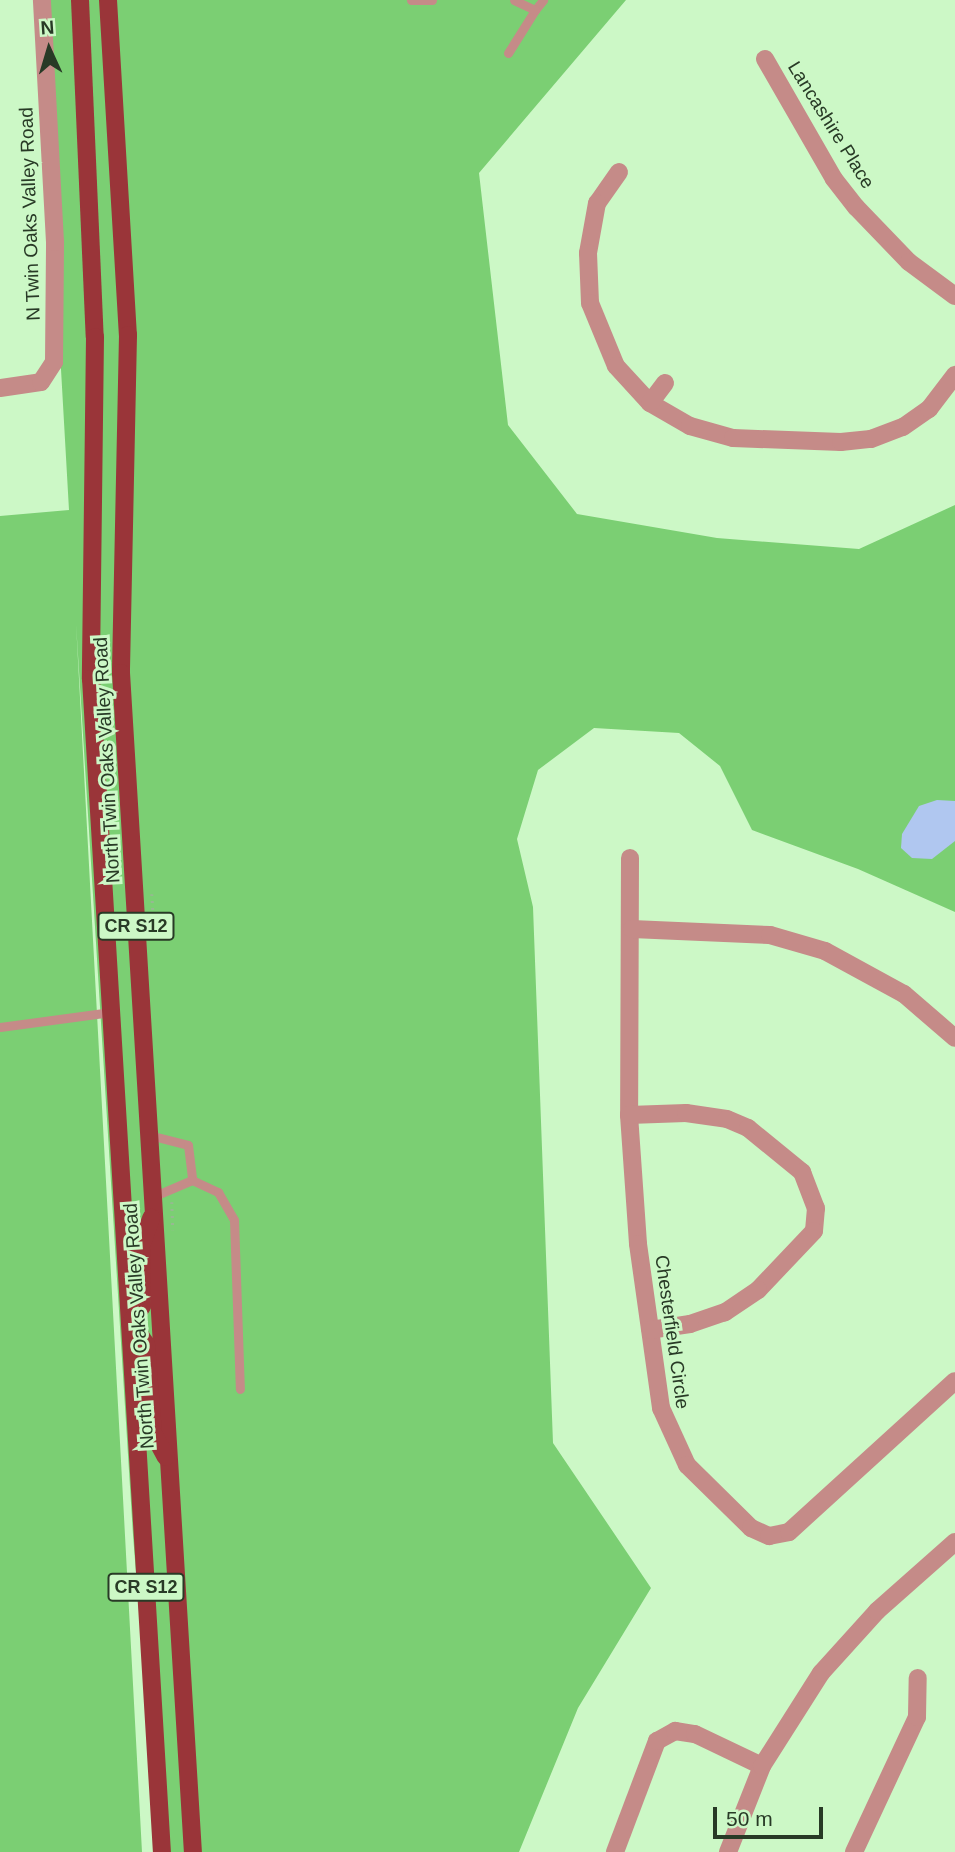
<!DOCTYPE html>
<html>
<head>
<meta charset="utf-8">
<style>
	body { margin:0 }
	#map { position:relative; width:955px; height:1852px; overflow:hidden; background:#ccf8c6; font-family:Arial,sans-serif }
	div>[style] { position:absolute }
	.green>* { inset:0; background:#7bcf73 }
	.water>* { inset:0; background:#b0c7f0 }
	.path>* { height:2.5px; margin-top:-1.25px; transform-origin:0; background:repeating-linear-gradient(90deg,#96b991 0 2px,transparent 0 7px) }
	.service>* { height:9px; margin:-4.5px; padding:0 4.5px; transform-origin:4.5px; border-radius:4.5px; background:#c58b88 }
	.minor>* { height:18px; margin:-9px; padding:0 9px; transform-origin:9px; border-radius:9px; background:#c58b88 }
	.tertiary>* { height:18px; margin:-9px; padding:0 9px; transform-origin:9px; border-radius:9px; background:#c58b88 }
	.primary>* { height:18px; margin:-9px; padding:0 9px; transform-origin:9px; border-radius:9px; background:#9a3539 }
	span { translate:-50% -50%; white-space:nowrap; text-align:center; line-height:1.15; -webkit-text-stroke:6px #ccf8c6; paint-order:stroke }
	.shield-label span { padding:2px 5px; background:#ccf8c6; border:2px solid; border-radius:5px; -webkit-text-stroke-width:0 }
	.shield-label { font-size:18px; color:#283a26; font-weight:700 }
	.street-label { font-size:19px; color:#283a26 }
	.north { position:absolute; left:14px; top:14px; width:70px; height:70px; -webkit-text-stroke:5px #ccf8c6; paint-order:stroke; rotate:356deg; font-size:19px; font-weight:700; line-height:28px; text-align:center; color:#283a26 }
	.north::after { content:''; display:block; margin:auto; width:24px; height:32px; background:#283a26; clip-path:polygon(50% 0,100% 100%,50% 72%,0 100%) }
	.scale { position:absolute; left:713px; top:1807px; width:110px; height:32px; box-sizing:border-box; border:4px solid #283a26; border-top:0; padding-left:9px; font-size:21px; line-height:24px; white-space:nowrap; color:#283a26; -webkit-text-stroke:5px #ccf8c6; paint-order:stroke }
</style>
</head>
<body>
<div id="map">
	<div class="green">
		<div style="clip-path:polygon(40px 0,626px 0,479px 173px,508px 425px,577px 514px,717px 538px,859px 549px,955px 505px,955px 912px,858px 869px,752px 830px,720px 766px,679px 733px,594px 728px,538px 770px,517px 839px,533px 907px,553px 1443px,651px 1588px,578px 1708px,519px 1852px,158px 1852px,133px 1535px,76px 623px,142px 1852px,0 1852px,0 516px,69px 510px)"></div>
	</div>
	<div class="water">
		<div style="clip-path:polygon(937px 800px,955px 801px,955px 841px,932px 859px,912px 858px,901px 848px,902px 834px,919px 806px)"></div>
	</div>
	<div class="path">
		<div style="left:152px;top:894px;width:46px;rotate:86.3deg"></div>
		<div style="left:172px;top:1202px;width:28px;rotate:88deg"></div>
	</div>
	<div class="service">
		<div style="left:411px;top:0;width:21px"></div>
		<div style="left:535px;top:10px;width:13px;rotate:-51deg"></div>
		<div style="left:508px;top:53px;width:51px;rotate:-57.9deg"></div>
		<div style="left:535px;top:10px;width:23px;rotate:-155deg"></div>
		<div style="left:0;top:1027px;width:112px;rotate:-7.7deg"></div>
		<div style="left:149px;top:1135px;width:40px;rotate:14.4deg"></div>
		<div style="left:188px;top:1145px;width:35px;rotate:83deg"></div>
		<div style="left:192px;top:1180px;width:43px;rotate:157deg"></div>
		<div style="left:192px;top:1180px;width:29px;rotate:25deg"></div>
		<div style="left:218px;top:1192px;width:32px;rotate:60deg"></div>
		<div style="left:234px;top:1220px;width:169px;rotate:88deg"></div>
	</div>
	<div class="minor">
		<div style="left:765px;top:59px;width:138px;rotate:60.1deg"></div>
		<div style="left:834px;top:179px;width:36px;rotate:52deg"></div>
		<div style="left:856px;top:207px;width:76px;rotate:46.1deg"></div>
		<div style="left:909px;top:262px;width:57px;rotate:36.5deg"></div>
		<div style="left:619px;top:172px;width:38px;rotate:125deg"></div>
		<div style="left:597px;top:203px;width:51px;rotate:100.2deg"></div>
		<div style="left:588px;top:253px;width:50px;rotate:87.7deg"></div>
		<div style="left:590px;top:303px;width:68px;rotate:67.6deg"></div>
		<div style="left:616px;top:366px;width:50px;rotate:47.4deg"></div>
		<div style="left:650px;top:403px;width:46px;rotate:29.9deg"></div>
		<div style="left:690px;top:426px;width:45px;rotate:15.6deg"></div>
		<div style="left:733px;top:438px;width:108px;rotate:2.1deg"></div>
		<div style="left:841px;top:442px;width:30px;rotate:-6deg"></div>
		<div style="left:871px;top:439px;width:34px;rotate:-21deg"></div>
		<div style="left:903px;top:427px;width:32px;rotate:-35deg"></div>
		<div style="left:929px;top:409px;width:43px;rotate:-52.6deg"></div>
		<div style="left:0;top:388px;width:41px;rotate:-8.3deg"></div>
		<div style="left:650px;top:403px;width:25px;rotate:-53deg"></div>
		<div style="left:630px;top:858px;width:257px;rotate:90.2deg"></div>
		<div style="left:629px;top:1115px;width:129px;rotate:86deg"></div>
		<div style="left:638px;top:1244px;width:166px;rotate:82deg"></div>
		<div style="left:661px;top:1408px;width:63px;rotate:65.5deg"></div>
		<div style="left:687px;top:1465px;width:90px;rotate:44.5deg"></div>
		<div style="left:751px;top:1528px;width:20px;rotate:24deg"></div>
		<div style="left:769px;top:1536px;width:20px;rotate:-11deg"></div>
		<div style="left:789px;top:1532px;width:224px;rotate:-42.3deg"></div>
		<div style="left:632px;top:929px;width:138px;rotate:2.5deg"></div>
		<div style="left:770px;top:935px;width:57px;rotate:16.2deg"></div>
		<div style="left:825px;top:951px;width:90px;rotate:28.6deg"></div>
		<div style="left:904px;top:994px;width:67px;rotate:40.8deg"></div>
		<div style="left:629px;top:1115px;width:57px;rotate:-2deg"></div>
		<div style="left:686px;top:1113px;width:41px;rotate:8.3deg"></div>
		<div style="left:727px;top:1119px;width:23px;rotate:23deg"></div>
		<div style="left:748px;top:1128px;width:70px;rotate:39.2deg"></div>
		<div style="left:802px;top:1172px;width:39px;rotate:69deg"></div>
		<div style="left:816px;top:1208px;width:23px;rotate:95deg"></div>
		<div style="left:814px;top:1231px;width:81px;rotate:133.5deg"></div>
		<div style="left:758px;top:1290px;width:40px;rotate:146deg"></div>
		<div style="left:725px;top:1312px;width:37px;rotate:161deg"></div>
		<div style="left:690px;top:1324px;width:40px;rotate:171.5deg"></div>
		<div style="left:615px;top:1852px;width:119px;rotate:-69.3deg"></div>
		<div style="left:657px;top:1741px;width:21px;rotate:-29deg"></div>
		<div style="left:675px;top:1731px;width:20px;rotate:9deg"></div>
		<div style="left:695px;top:1734px;width:74px;rotate:25.5deg"></div>
		<div style="left:854px;top:1852px;width:149px;rotate:-65deg"></div>
		<div style="left:917px;top:1717px;width:39px;rotate:-89deg"></div>
	</div>
	<div class="tertiary">
		<div style="left:41px;top:382px;width:24px;rotate:-57deg"></div>
		<div style="left:54px;top:362px;width:120px;rotate:-89.5deg"></div>
		<div style="left:55px;top:242px;width:242px;rotate:-93.1deg"></div>
		<div style="left:728px;top:1852px;width:92px;rotate:-68.4deg"></div>
		<div style="left:762px;top:1766px;width:110px;rotate:-57.6deg"></div>
		<div style="left:821px;top:1673px;width:84px;rotate:-47.9deg"></div>
		<div style="left:877px;top:1611px;width:104px;rotate:-41.5deg"></div>
	</div>
	<div class="primary">
		<div style="left:80px;top:0;width:337px;rotate:87.5deg"></div>
		<div style="left:95px;top:337px;width:342px;rotate:90.7deg"></div>
		<div style="left:91px;top:679px;width:1175px;rotate:86.54deg"></div>
		<div style="left:108px;top:0;width:336px;rotate:86.6deg"></div>
		<div style="left:128px;top:335px;width:338px;rotate:91.2deg"></div>
		<div style="left:121px;top:673px;width:1181px;rotate:86.51deg"></div>
		<div style="left:131px;top:1322px;width:27px;rotate:56deg"></div>
		<div style="left:146px;top:1344px;width:89px;rotate:85.5deg"></div>
		<div style="left:153px;top:1433px;width:27px;rotate:62deg"></div>
		<div style="left:131px;top:1322px;width:19px;rotate:-55deg"></div>
		<div style="left:142px;top:1306px;width:60px;rotate:-91deg"></div>
		<div style="left:141px;top:1246px;width:30px;rotate:-70deg"></div>
	</div>
	<div class="shield-label">
		<span style="left:136px;top:926px">CR S12</span>
		<span style="left:146px;top:1587px">CR S12</span>
	</div>
	<div class="street-label">
		<span style="left:831px;top:125px;rotate:58deg">Lancashire Place</span>
		<span style="left:30px;top:214px;rotate:-92deg">N Twin Oaks Valley Road</span>
		<span style="left:107px;top:760px;rotate:-93deg">North Twin Oaks Valley Road</span>
		<span style="left:139px;top:1326px;rotate:-94deg">North Twin Oaks Valley Road</span>
		<span style="left:672px;top:1332px;rotate:82deg">Chesterfield Circle</span>
	</div>
	<div class="north">N</div>
	<div class="scale">50 m</div>
</div>
</body>
</html>
